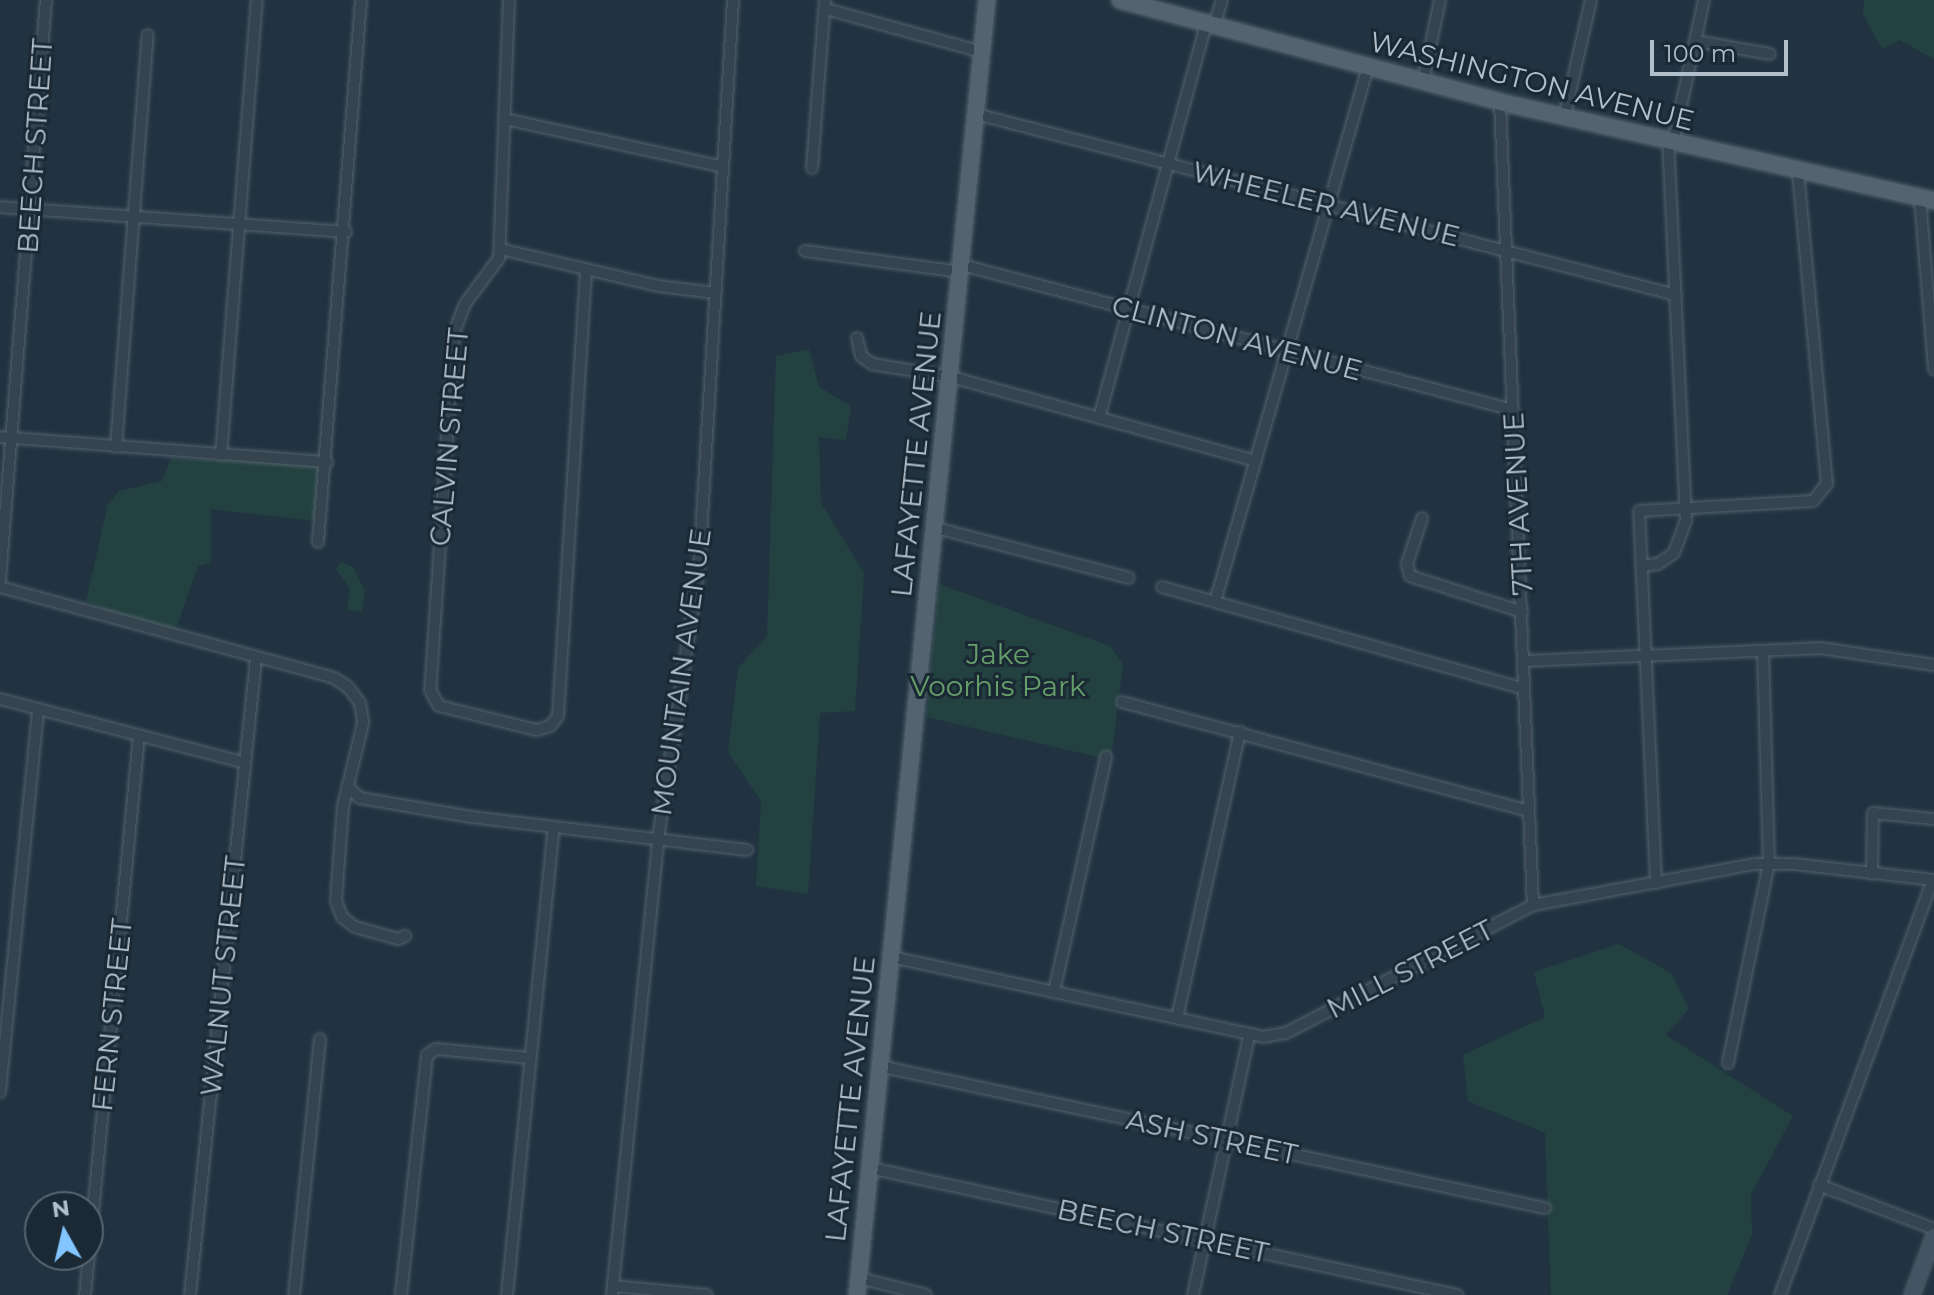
<!DOCTYPE html>
<html>
<head>
<meta charset="utf-8">
<style>
	body { margin:0 }
	#map { position:relative; width:1934px; height:1295px; overflow:hidden; background:#213340; font-family:Montserrat,sans-serif }
	div>[style] { position:absolute }
	.green>* { inset:0; background:#234140 }
	.roads { filter:drop-shadow(0 0 2px #53626d) drop-shadow(0 0 2px #53626d) }
	.minor>* { height:10px; margin:-5px; padding:0 5px; transform-origin:5px; border-radius:5px; background:#35444f }
	.secondary>* { height:14px; margin:-7px; padding:0 7px; transform-origin:7px; border-radius:7px; background:#435463 }
	.primary>* { height:16px; margin:-8px; padding:0 8px; transform-origin:8px; border-radius:8px; background:#536370 }
	span { translate:-50% -50%; white-space:nowrap; text-align:center; line-height:1.15; -webkit-text-stroke:6px #1a2934; paint-order:stroke }
	.street-label { font-size:28px; color:#b1bfcb }
	.park-label { font-size:28px; color:#669e6a }
	.north { position:absolute; left:24px; top:1191px; width:80px; height:80px; box-sizing:border-box; background:#1a2934; border:2px solid #566570; border-radius:50%; rotate:352deg; font-size:22px; font-weight:700; line-height:32px; text-align:center; color:#b1bfcb }
	.north::after { content:''; display:block; margin:auto; width:28px; height:36px; background:#82c5ff; clip-path:polygon(50% 0,100% 100%,50% 72%,0 100%) }
	.scale { position:absolute; left:1650px; top:40px; width:138px; height:36px; box-sizing:border-box; border:4px solid #b1bfcb; border-top:0; padding-left:10px; font-size:24px; line-height:28px; white-space:nowrap; color:#b1bfcb; -webkit-text-stroke:6px #1a2934; paint-order:stroke }
</style>
</head>
<body>
<div id="map">
	<div class="green">
		<div style="clip-path:polygon(1864px 0,1934px 0,1934px 59px,1899px 40px,1882px 49px,1863px 14px)"></div>
		<div style="clip-path:polygon(809px 349px,819px 387px,851px 406px,846px 440px,819px 437px,821px 503px,864px 573px,855px 711px,820px 713px,808px 894px,756px 886px,761px 801px,728px 752px,738px 668px,767px 636px,776px 356px)"></div>
		<div style="clip-path:polygon(171px 458px,324px 464px,324px 522px,211px 509px,211px 563px,198px 566px,173px 637px,86px 601px,108px 504px,119px 491px,162px 481px)"></div>
		<div style="clip-path:polygon(341px 562px,353px 567px,365px 591px,362px 612px,347px 610px,350px 588px,336px 569px)"></div>
		<div style="clip-path:polygon(939px 584px,1110px 646px,1123px 664px,1111px 760px,926px 717px)"></div>
		<div style="clip-path:polygon(1619px 944px,1671px 973px,1689px 1009px,1666px 1035px,1793px 1116px,1751px 1194px,1752px 1235px,1727px 1295px,1551px 1295px,1545px 1133px,1468px 1101px,1463px 1055px,1545px 1017px,1534px 972px)"></div>
	</div>
	<div class="roads">
		<div class="minor">
			<div style="left:509px;top:0;width:258px;rotate:92.2deg"></div>
			<div style="left:499px;top:258px;width:57px;rotate:126.5deg"></div>
			<div style="left:465px;top:304px;width:31px;rotate:111deg"></div>
			<div style="left:454px;top:333px;width:358px;rotate:93.8deg"></div>
			<div style="left:430px;top:690px;width:18px;rotate:61deg"></div>
			<div style="left:439px;top:706px;width:101px;rotate:13.8deg"></div>
			<div style="left:537px;top:730px;width:14px;rotate:-17deg"></div>
			<div style="left:550px;top:726px;width:13px;rotate:-51deg"></div>
			<div style="left:558px;top:716px;width:447px;rotate:-86.4deg"></div>
			<div style="left:826px;top:9px;width:162px;rotate:15.4deg"></div>
			<div style="left:1214px;top:26px;width:27px;rotate:-73deg"></div>
			<div style="left:1696px;top:41px;width:75px;rotate:10deg"></div>
			<div style="left:1423px;top:82px;width:84px;rotate:-78.3deg"></div>
			<div style="left:1500px;top:102px;width:804px;rotate:87.65deg"></div>
			<div style="left:976px;top:114px;width:723px;rotate:14.5deg"></div>
			<div style="left:1564px;top:118px;width:121px;rotate:-77.1deg"></div>
			<div style="left:505px;top:119px;width:223px;rotate:12.4deg"></div>
			<div style="left:1673px;top:143px;width:146px;rotate:-77.8deg"></div>
			<div style="left:812px;top:168px;width:169px;rotate:-85.6deg"></div>
			<div style="left:1920px;top:198px;width:172px;rotate:85.3deg"></div>
			<div style="left:0;top:207px;width:347px;rotate:4.1deg"></div>
			<div style="left:500px;top:249px;width:162px;rotate:13.2deg"></div>
			<div style="left:658px;top:286px;width:58px;rotate:6.9deg"></div>
			<div style="left:805px;top:251px;width:157px;rotate:7.7deg"></div>
			<div style="left:962px;top:265px;width:570px;rotate:14.74deg"></div>
			<div style="left:857px;top:338px;width:18px;rotate:77deg"></div>
			<div style="left:861px;top:356px;width:14px;rotate:36deg"></div>
			<div style="left:872px;top:364px;width:80px;rotate:9.3deg"></div>
			<div style="left:951px;top:377px;width:316px;rotate:15.4deg"></div>
			<div style="left:1099px;top:418px;width:409px;rotate:-74.8deg"></div>
			<div style="left:0;top:437px;width:328px;rotate:4.4deg"></div>
			<div style="left:116px;top:447px;width:413px;rotate:-85.6deg"></div>
			<div style="left:221px;top:455px;width:456px;rotate:-85.5deg"></div>
			<div style="left:1422px;top:518px;width:48px;rotate:108.1deg"></div>
			<div style="left:1407px;top:564px;width:12px;rotate:76deg"></div>
			<div style="left:1410px;top:576px;width:118px;rotate:17.8deg"></div>
			<div style="left:936px;top:528px;width:199px;rotate:14.5deg"></div>
			<div style="left:318px;top:542px;width:544px;rotate:-85.46deg"></div>
			<div style="left:1641px;top:566px;width:17px;rotate:-7deg"></div>
			<div style="left:1658px;top:564px;width:19px;rotate:-35deg"></div>
			<div style="left:1674px;top:553px;width:35px;rotate:-70deg"></div>
			<div style="left:1686px;top:520px;width:378px;rotate:-92.7deg"></div>
			<div style="left:0;top:580px;width:582px;rotate:-85.47deg"></div>
			<div style="left:0;top:587px;width:346px;rotate:15.2deg"></div>
			<div style="left:334px;top:678px;width:17px;rotate:33deg"></div>
			<div style="left:348px;top:687px;width:20px;rotate:53deg"></div>
			<div style="left:360px;top:703px;width:20px;rotate:81deg"></div>
			<div style="left:363px;top:723px;width:85px;rotate:103.5deg"></div>
			<div style="left:343px;top:806px;width:95px;rotate:94.2deg"></div>
			<div style="left:336px;top:901px;width:17px;rotate:69deg"></div>
			<div style="left:342px;top:917px;width:16px;rotate:38deg"></div>
			<div style="left:355px;top:927px;width:45px;rotate:15.6deg"></div>
			<div style="left:398px;top:939px;width:8px;rotate:-23deg"></div>
			<div style="left:1162px;top:587px;width:376px;rotate:15.7deg"></div>
			<div style="left:1215px;top:602px;width:556px;rotate:-74.04deg"></div>
			<div style="left:1525px;top:661px;width:295px;rotate:-2.5deg"></div>
			<div style="left:1820px;top:648px;width:115px;rotate:8.5deg"></div>
			<div style="left:0;top:699px;width:253px;rotate:14.6deg"></div>
			<div style="left:1122px;top:702px;width:420px;rotate:15deg"></div>
			<div style="left:350px;top:789px;width:13px;rotate:42deg"></div>
			<div style="left:360px;top:798px;width:113px;rotate:9.7deg"></div>
			<div style="left:471px;top:817px;width:278px;rotate:6.8deg"></div>
			<div style="left:1872px;top:874px;width:61px;rotate:-89.1deg"></div>
			<div style="left:1873px;top:813px;width:61px;rotate:5.6deg"></div>
			<div style="left:1656px;top:883px;width:372px;rotate:-92.6deg"></div>
			<div style="left:1639px;top:511px;width:174px;rotate:-3.3deg"></div>
			<div style="left:1813px;top:501px;width:22px;rotate:-51deg"></div>
			<div style="left:1827px;top:484px;width:313px;rotate:-95.3deg"></div>
			<div style="left:891px;top:957px;width:381px;rotate:12.1deg"></div>
			<div style="left:1263px;top:1037px;width:23px;rotate:-10deg"></div>
			<div style="left:1286px;top:1033px;width:278px;rotate:-27.4deg"></div>
			<div style="left:1533px;top:905px;width:226px;rotate:-10.5deg"></div>
			<div style="left:1755px;top:864px;width:39px"></div>
			<div style="left:1794px;top:864px;width:141px;rotate:6.5deg"></div>
			<div style="left:1054px;top:992px;width:241px;rotate:-77.5deg"></div>
			<div style="left:1177px;top:1018px;width:293px;rotate:-77.6deg"></div>
			<div style="left:1728px;top:1063px;width:203px;rotate:-78.4deg"></div>
			<div style="left:1769px;top:864px;width:213px;rotate:-91.6deg"></div>
			<div style="left:879px;top:1066px;width:681px;rotate:12.04deg"></div>
			<div style="left:0;top:1092px;width:385px;rotate:-84.3deg"></div>
			<div style="left:870px;top:1168px;width:601px;rotate:12.21deg"></div>
			<div style="left:1819px;top:1185px;width:123px;rotate:20.9deg"></div>
			<div style="left:859px;top:1278px;width:69px;rotate:14.2deg"></div>
			<div style="left:613px;top:1286px;width:94px;rotate:5.5deg"></div>
			<div style="left:85px;top:1295px;width:562px;rotate:-84.48deg"></div>
			<div style="left:190px;top:1295px;width:640px;rotate:-84.08deg"></div>
			<div style="left:294px;top:1295px;width:257px;rotate:-84.2deg"></div>
			<div style="left:401px;top:1295px;width:241px;rotate:-83.8deg"></div>
			<div style="left:427px;top:1055px;width:11px;rotate:-34deg"></div>
			<div style="left:436px;top:1049px;width:94px;rotate:5.5deg"></div>
			<div style="left:507px;top:1295px;width:470px;rotate:-84.3deg"></div>
			<div style="left:612px;top:1295px;width:458px;rotate:-84.2deg"></div>
			<div style="left:658px;top:839px;width:273px;rotate:-81.4deg"></div>
			<div style="left:699px;top:569px;width:570px;rotate:-86.58deg"></div>
			<div style="left:1193px;top:1295px;width:265px;rotate:-77.8deg"></div>
			<div style="left:1780px;top:1295px;width:442px;rotate:-69.8deg"></div>
		</div>
		<div class="secondary">
			<div style="left:1912px;top:1295px;width:63px;rotate:-69.6deg"></div>
		</div>
		<div class="primary">
			<div style="left:1120px;top:0;width:393px;rotate:15deg"></div>
			<div style="left:1500px;top:102px;width:445px;rotate:12.8deg"></div>
			<div style="left:857px;top:1295px;width:1302px;rotate:-84.27deg"></div>
		</div>
	</div>
	<div class="street-label">
		<span style="left:1532px;top:81px;rotate:14deg">WASHINGTON AVENUE</span>
		<span style="left:35px;top:146px;rotate:-86deg">BEECH STREET</span>
		<span style="left:1326px;top:204px;rotate:14deg">WHEELER AVENUE</span>
		<span style="left:1237px;top:338px;rotate:15deg">CLINTON AVENUE</span>
		<span style="left:449px;top:437px;rotate:-85deg">CALVIN STREET</span>
		<span style="left:916px;top:454px;rotate:-84deg">LAFAYETTE AVENUE</span>
		<span style="left:1518px;top:504px;rotate:-93deg">7TH AVENUE</span>
		<span style="left:681px;top:672px;rotate:-82deg">MOUNTAIN AVENUE</span>
		<span style="left:1410px;top:969px;rotate:-27deg">MILL STREET</span>
		<span style="left:223px;top:976px;rotate:-84deg">WALNUT STREET</span>
		<span style="left:112px;top:1015px;rotate:-84deg">FERN STREET</span>
		<span style="left:850px;top:1099px;rotate:-84deg">LAFAYETTE AVENUE</span>
		<span style="left:1212px;top:1137px;rotate:12deg">ASH STREET</span>
		<span style="left:1163px;top:1231px;rotate:12deg">BEECH STREET</span>
	</div>
	<div class="park-label">
		<span style="left:998px;top:670px">Jake<br>Voorhis Park</span>
	</div>
	<div class="north">N</div>
	<div class="scale">100 m</div>
</div>
</body>
</html>
